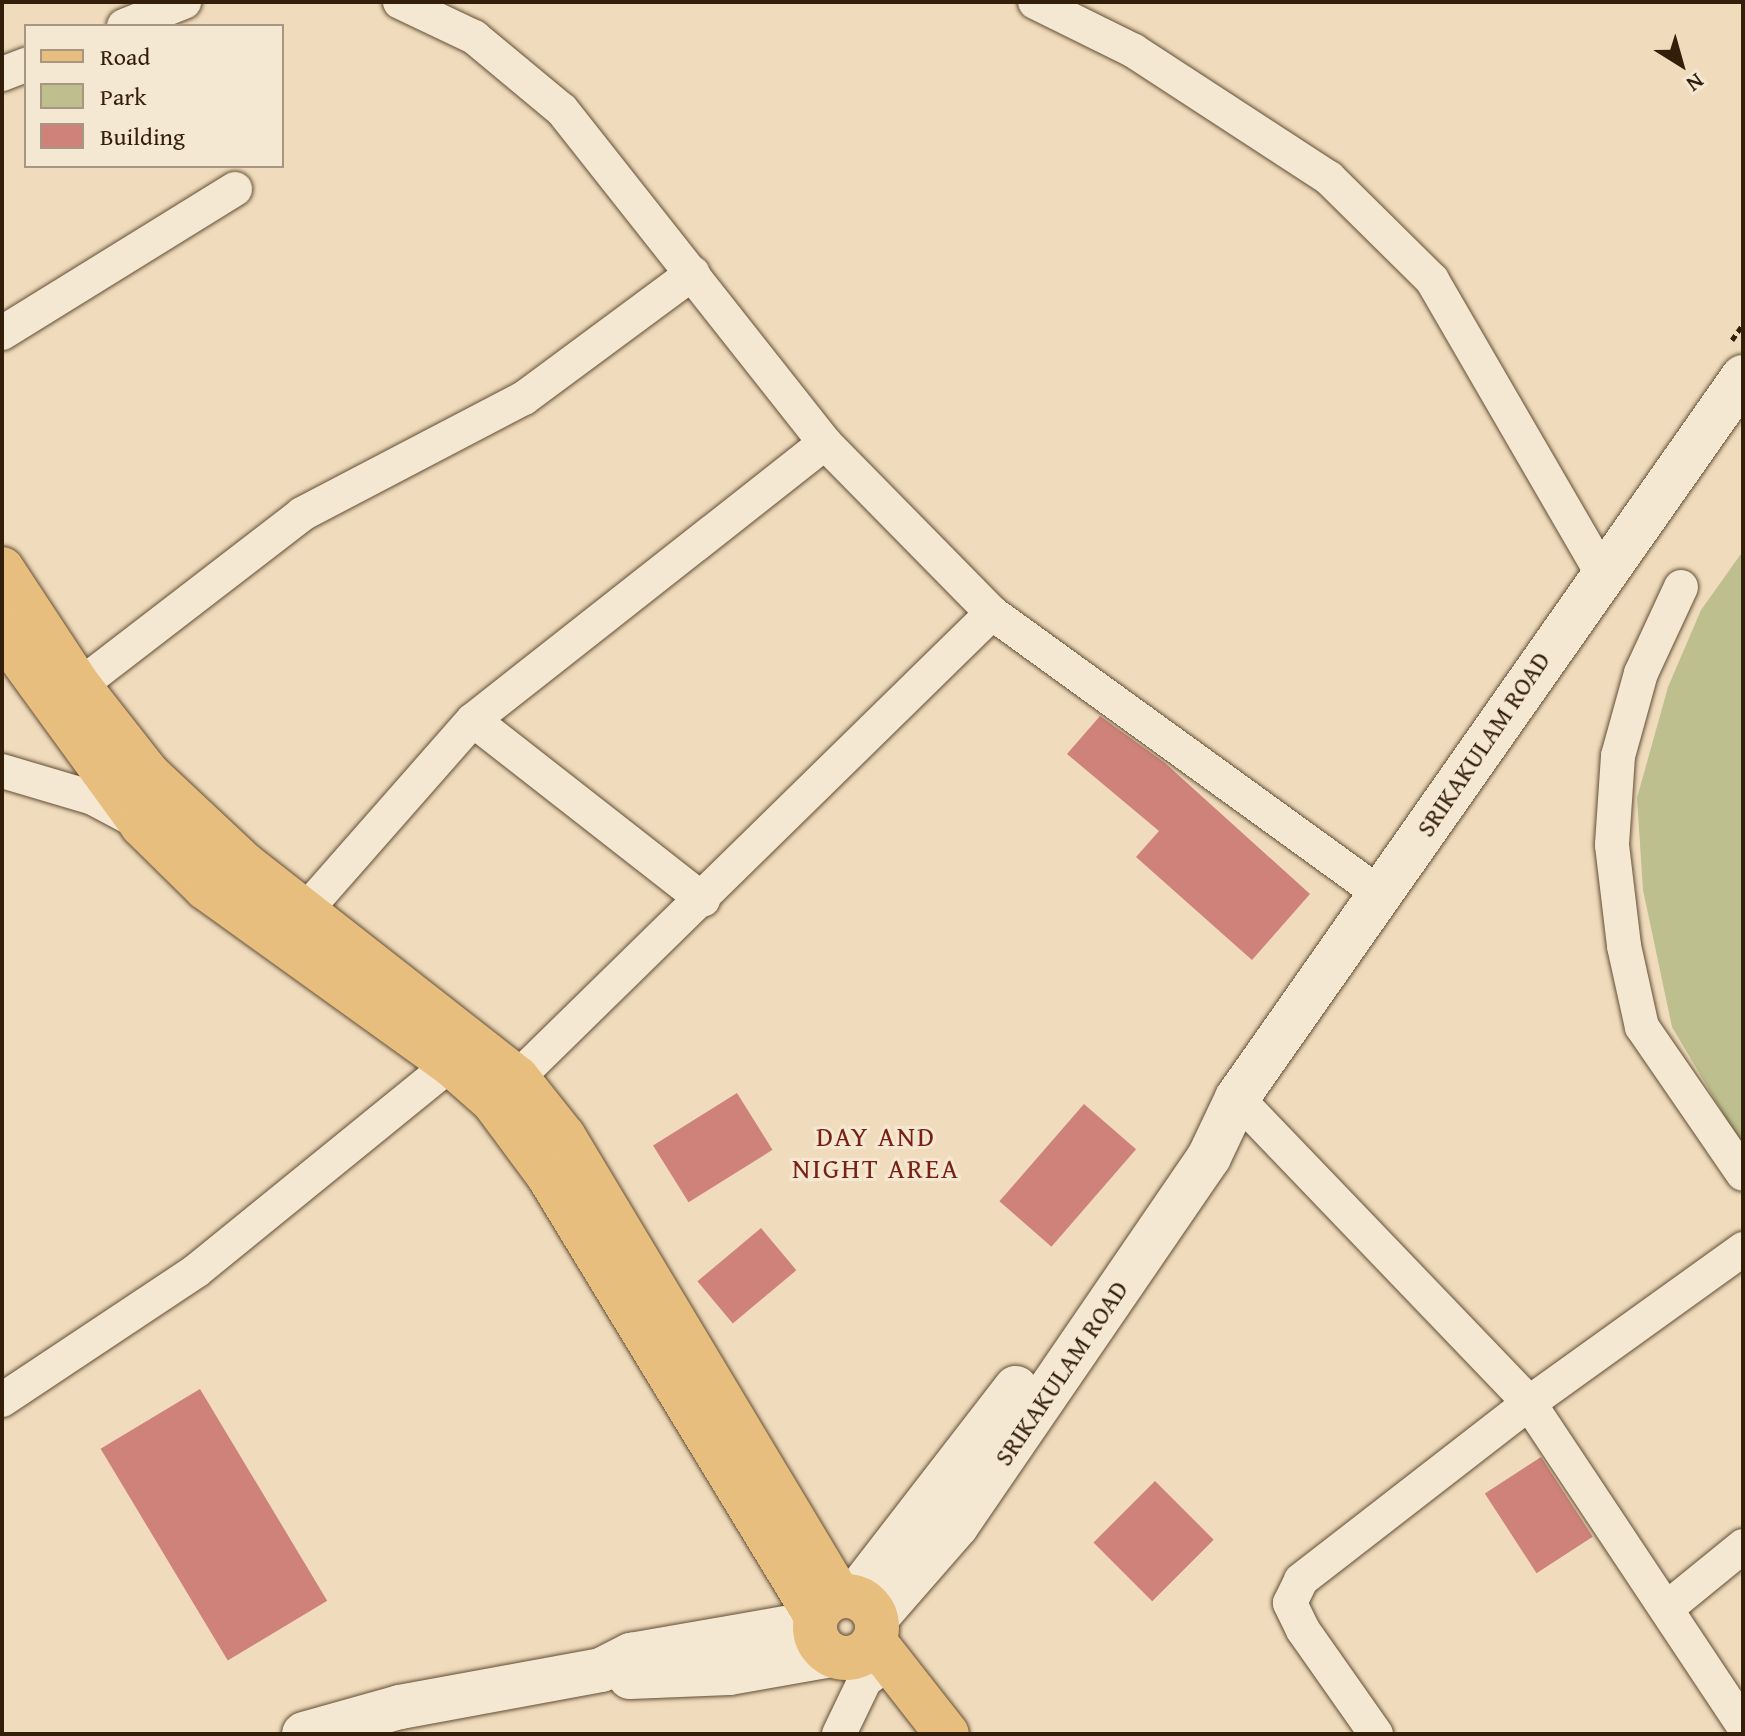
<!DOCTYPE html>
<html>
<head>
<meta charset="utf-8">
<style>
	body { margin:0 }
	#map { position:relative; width:1745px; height:1736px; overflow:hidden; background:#f0dcbc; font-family:"Gentium Book Plus",serif }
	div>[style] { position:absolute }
	.green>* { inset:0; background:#bdbf8e }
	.building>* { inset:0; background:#cf827a; transform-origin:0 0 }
	.path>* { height:5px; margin-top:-2.5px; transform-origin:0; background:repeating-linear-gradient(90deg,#321e09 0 6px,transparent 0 10px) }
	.roads { filter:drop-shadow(0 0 2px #624e36) drop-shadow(0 0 2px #624e36) }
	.street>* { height:34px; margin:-17px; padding:0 17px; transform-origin:17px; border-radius:17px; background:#f5e8d3 }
	.secondary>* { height:44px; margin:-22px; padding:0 22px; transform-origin:22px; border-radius:22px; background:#f5e8d3 }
	.primary>* { height:44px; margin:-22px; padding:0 22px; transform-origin:22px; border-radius:22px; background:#e8be7e }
	.primary>.ring { margin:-22px; padding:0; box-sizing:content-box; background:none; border:44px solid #e8be7e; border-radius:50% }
	span { translate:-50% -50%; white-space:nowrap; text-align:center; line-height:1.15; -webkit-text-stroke:6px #f5e8d3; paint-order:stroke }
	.street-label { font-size:26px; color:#321e09 }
	.neighbourhood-label { font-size:28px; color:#7a1f14; letter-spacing:2px }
	.frame { position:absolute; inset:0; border:4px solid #321e09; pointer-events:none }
	.legend { position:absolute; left:24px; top:24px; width:260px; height:144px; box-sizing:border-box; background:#f5e8d3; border:2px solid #a79782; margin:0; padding:10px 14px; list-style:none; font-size:24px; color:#321e09 }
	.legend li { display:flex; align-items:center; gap:16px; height:40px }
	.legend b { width:40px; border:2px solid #a79782 }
	.north { position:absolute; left:1641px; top:24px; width:80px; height:80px; -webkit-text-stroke:6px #f5e8d3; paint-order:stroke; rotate:143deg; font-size:22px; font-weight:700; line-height:32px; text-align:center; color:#321e09 }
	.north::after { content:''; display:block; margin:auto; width:28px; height:36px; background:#321e09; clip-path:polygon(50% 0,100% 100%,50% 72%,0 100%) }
</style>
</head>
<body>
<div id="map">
	<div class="green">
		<div style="clip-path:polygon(1743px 551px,1743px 1147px,1672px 1027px,1643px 890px,1637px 798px,1668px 687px,1701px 610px)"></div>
	</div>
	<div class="building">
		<div style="clip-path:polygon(1100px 716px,1165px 763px,1310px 894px,1252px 960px,1136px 857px,1159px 831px,1067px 754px)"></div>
		<div style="left:737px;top:1093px;width:67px;height:99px;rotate:58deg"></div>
		<div style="left:1084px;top:1104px;width:69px;height:129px;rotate:41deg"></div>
		<div style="left:761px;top:1228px;width:55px;height:83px;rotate:50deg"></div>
		<div style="left:200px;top:1389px;width:247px;height:116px;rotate:59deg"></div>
		<div style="left:1541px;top:1457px;width:95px;height:67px;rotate:57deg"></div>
		<div style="left:1155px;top:1481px;width:83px;height:87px;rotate:45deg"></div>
	</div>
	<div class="path">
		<div style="left:1732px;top:340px;width:19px;rotate:-55deg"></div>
	</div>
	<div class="roads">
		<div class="street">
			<div style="left:400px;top:2px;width:82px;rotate:25.3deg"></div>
			<div style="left:474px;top:37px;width:114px;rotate:39.7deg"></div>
			<div style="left:562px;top:110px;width:424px;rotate:51.7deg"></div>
			<div style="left:825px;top:443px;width:238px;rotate:45.5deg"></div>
			<div style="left:992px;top:613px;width:479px;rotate:35.9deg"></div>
			<div style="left:1035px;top:2px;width:110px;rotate:26.3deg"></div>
			<div style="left:1134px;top:51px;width:233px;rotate:33.1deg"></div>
			<div style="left:1329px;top:178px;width:145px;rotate:44.7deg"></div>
			<div style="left:1432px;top:280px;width:337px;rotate:59.9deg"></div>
			<div style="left:124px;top:26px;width:65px;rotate:-21.8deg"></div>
			<div style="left:2px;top:74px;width:26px;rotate:-21deg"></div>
			<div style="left:2px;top:333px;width:274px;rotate:-31.7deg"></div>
			<div style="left:1681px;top:587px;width:95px;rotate:114.9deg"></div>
			<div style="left:1641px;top:673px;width:86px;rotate:105.5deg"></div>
			<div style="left:1618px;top:756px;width:89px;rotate:93.9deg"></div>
			<div style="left:1612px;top:845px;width:102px;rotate:83.2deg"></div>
			<div style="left:1624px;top:946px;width:83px;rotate:77.5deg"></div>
			<div style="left:1642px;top:1027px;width:178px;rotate:55.5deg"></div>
			<div style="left:79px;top:686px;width:282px;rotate:-37.6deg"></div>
			<div style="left:302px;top:514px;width:250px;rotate:-27.6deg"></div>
			<div style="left:524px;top:398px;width:210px;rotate:-36.5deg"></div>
			<div style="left:473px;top:720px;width:292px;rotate:38deg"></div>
			<div style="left:2px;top:771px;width:95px;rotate:16.5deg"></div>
			<div style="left:93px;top:798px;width:49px;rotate:28.1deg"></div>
			<div style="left:305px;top:911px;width:254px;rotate:-48.7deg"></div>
			<div style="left:473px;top:720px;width:448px;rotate:-38.2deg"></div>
			<div style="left:517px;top:1078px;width:665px;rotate:-44.39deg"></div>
			<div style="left:1237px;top:1098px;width:422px;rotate:46.2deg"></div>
			<div style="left:1529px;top:1403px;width:387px;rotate:56.4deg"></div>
			<div style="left:2px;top:1400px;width:233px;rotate:-33.6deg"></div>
			<div style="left:196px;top:1271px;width:328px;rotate:-39.1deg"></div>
			<div style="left:1667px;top:1608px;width:98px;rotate:-39.2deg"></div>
			<div style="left:839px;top:1734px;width:60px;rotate:-64.3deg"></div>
			<div style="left:865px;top:1680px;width:29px;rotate:-36deg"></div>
			<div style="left:1376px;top:1734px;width:127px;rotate:-125.1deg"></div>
			<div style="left:1303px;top:1630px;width:30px;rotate:-116deg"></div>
			<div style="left:1290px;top:1603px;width:25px;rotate:-64deg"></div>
			<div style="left:1301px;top:1580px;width:289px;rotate:-37.8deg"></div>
			<div style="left:1529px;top:1403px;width:264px;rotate:-35.7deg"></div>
		</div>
		<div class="secondary">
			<div style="left:855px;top:1596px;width:263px;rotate:-52.3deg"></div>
			<div style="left:876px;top:1618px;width:123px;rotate:-48.9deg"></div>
			<div style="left:957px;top:1525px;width:446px;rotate:-55.6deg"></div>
			<div style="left:1209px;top:1157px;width:65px;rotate:-64.6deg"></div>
			<div style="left:1237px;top:1098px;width:881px;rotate:-54.94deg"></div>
			<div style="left:630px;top:1677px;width:99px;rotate:-2.3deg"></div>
			<div style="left:729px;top:1673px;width:105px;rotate:-9.9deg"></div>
			<div style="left:304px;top:1734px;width:100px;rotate:-15.7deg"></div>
			<div style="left:400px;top:1707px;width:204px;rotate:-10.4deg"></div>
			<div style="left:601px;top:1670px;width:34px;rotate:-27deg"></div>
			<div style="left:631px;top:1655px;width:186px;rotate:-9.9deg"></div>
		</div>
		<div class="primary">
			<div style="left:2px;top:569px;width:140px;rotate:56.7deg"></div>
			<div style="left:79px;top:686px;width:112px;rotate:51.9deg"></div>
			<div style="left:148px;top:774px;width:132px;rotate:43.2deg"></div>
			<div style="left:244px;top:864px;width:347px;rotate:38.1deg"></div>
			<div style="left:517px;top:1078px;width:75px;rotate:51.5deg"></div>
			<div style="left:564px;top:1137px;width:535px;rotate:59.07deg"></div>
			<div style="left:2px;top:632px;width:238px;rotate:54deg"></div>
			<div style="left:142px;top:825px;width:90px;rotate:44.5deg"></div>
			<div style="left:206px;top:888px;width:302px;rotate:35.7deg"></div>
			<div style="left:451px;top:1064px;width:56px;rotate:41.4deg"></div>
			<div style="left:493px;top:1101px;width:92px;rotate:53.4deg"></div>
			<div style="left:548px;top:1175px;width:516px;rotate:58.71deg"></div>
			<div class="ring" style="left:815px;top:1596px;width:18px;height:18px"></div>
			<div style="left:874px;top:1641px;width:118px;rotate:51.9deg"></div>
		</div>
	</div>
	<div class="street-label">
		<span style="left:1483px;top:744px;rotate:-56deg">SRIKAKULAM ROAD</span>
		<span style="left:1061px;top:1373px;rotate:-56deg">SRIKAKULAM ROAD</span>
	</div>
	<div class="neighbourhood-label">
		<span style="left:876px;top:1152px">DAY AND<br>NIGHT AREA</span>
	</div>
	<div class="frame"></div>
	<ul class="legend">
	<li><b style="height:10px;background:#e8be7e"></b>Road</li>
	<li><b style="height:22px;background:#bdbf8e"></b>Park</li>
	<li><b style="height:22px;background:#cf827a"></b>Building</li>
	</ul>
	<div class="north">N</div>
</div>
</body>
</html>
